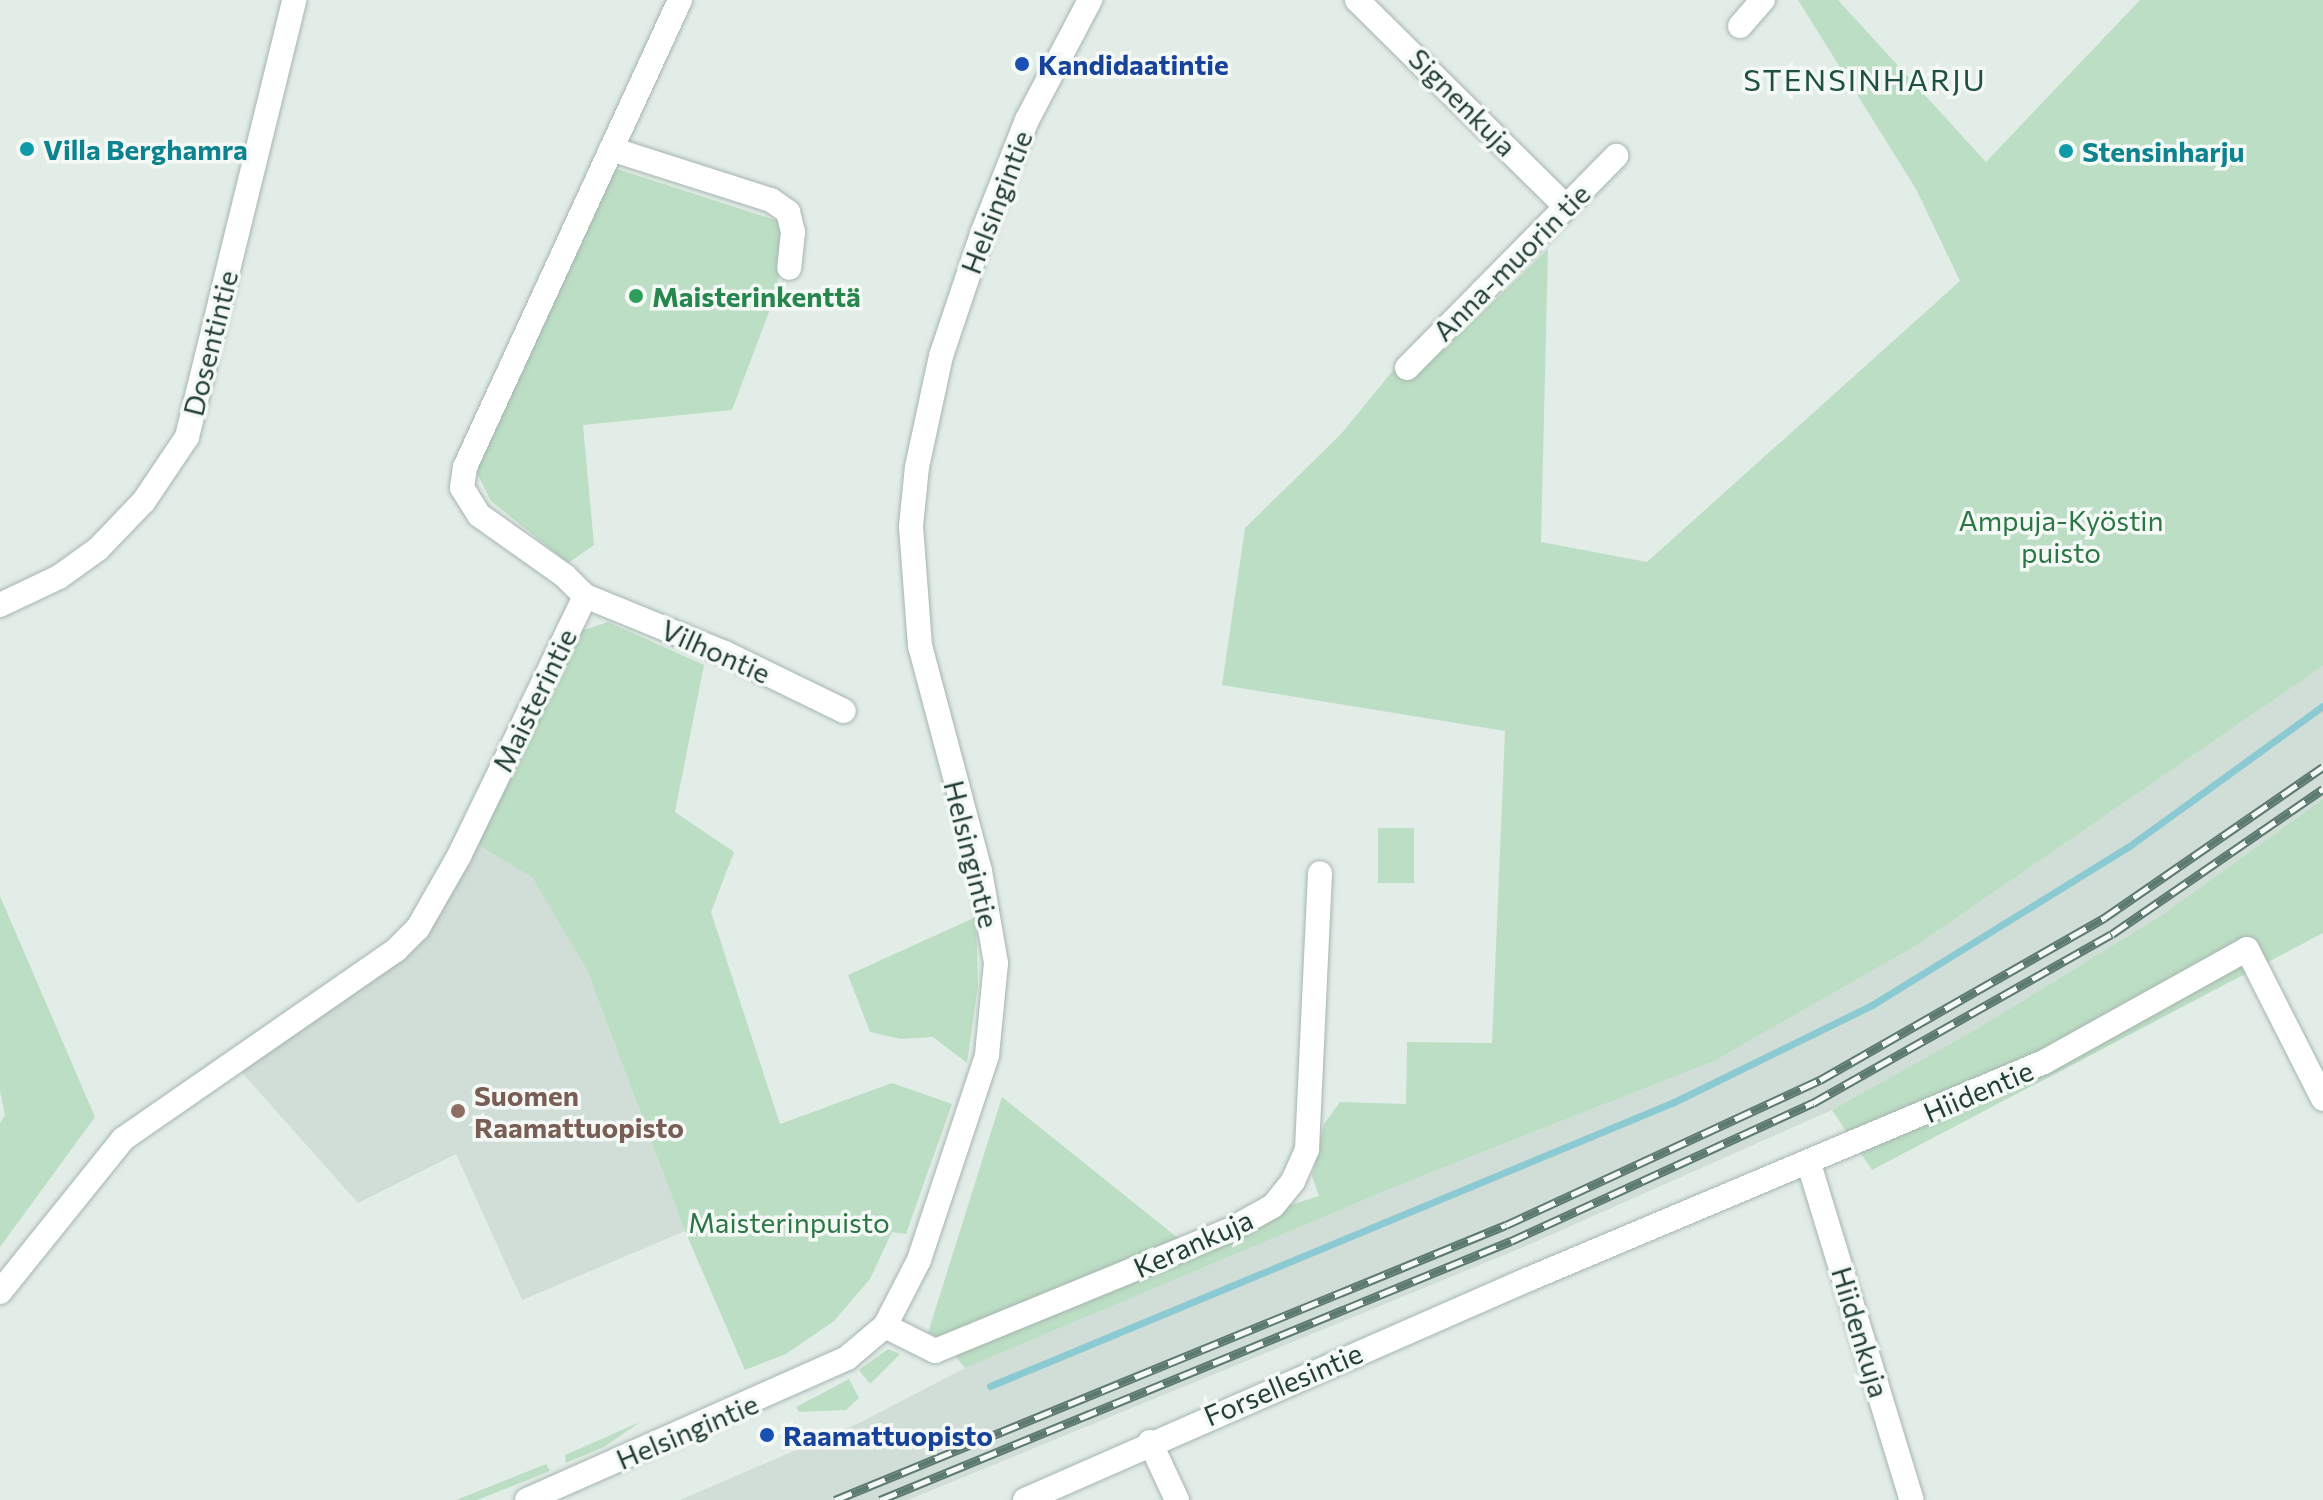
<!DOCTYPE html>
<html>
<head>
<meta charset="utf-8">
<style>
	body { margin:0 }
	#map { position:relative; width:2323px; height:1500px; overflow:hidden; background:#e3ede8; font-family:Commissioner,sans-serif }
	div>[style] { position:absolute }
	.built>* { inset:0; background:#d1ddd7 }
	.green>* { inset:0; background:#bcdec4; transform-origin:0 0 }
	.stream>* { height:7px; margin:-3.5px; padding:0 3.5px; transform-origin:3.5px; border-radius:3.5px; background:#8bcad2 }
	.roads { filter:drop-shadow(0 0 2px #a6b5af) drop-shadow(0 0 2px #a6b5af) }
	.street>* { height:24px; margin:-12px; padding:0 12px; transform-origin:12px; border-radius:12px; background:#fff }
	.secondary>* { height:24px; margin:-12px; padding:0 12px; transform-origin:12px; border-radius:12px; background:#fff }
	.rail>* { height:9px; margin-top:-4.5px; transform-origin:0; background:repeating-linear-gradient(90deg,#f4f9f6 0 18px,#5d7a71 0 36px); box-sizing:border-box; border-block:2px solid #5d7a71 }
	.dots>* { width:22px; height:22px; translate:-50% -50%; box-sizing:border-box; border:4px solid #f4f9f6; border-radius:50% }
	span { translate:-50% -50%; white-space:nowrap; text-align:center; line-height:1.15; -webkit-text-stroke:7px #f4f9f6; paint-order:stroke }
	.transit-label { font-size:28px; color:#164399; font-weight:700 }
	.left { translate:0 -50%; text-align:left }
	.street-label { font-size:28px; color:#233f36 }
	.culture-label { font-size:28px; color:#0d838f; font-weight:700 }
	.leisure-label { font-size:28px; color:#27864d; font-weight:700 }
	.park-label { font-size:28px; color:#2c7646 }
	.education-label { font-size:28px; color:#785e54; font-weight:700 }
	.neighbourhood-label { font-size:30px; color:#1e5143; letter-spacing:2px }
</style>
</head>
<body>
<div id="map">
	<div class="built">
		<div style="clip-path:polygon(2323px 666px,2323px 799px,2162px 915px,1980px 1027px,1832px 1110px,1526px 1246px,908px 1500px,680px 1500px,861px 1422px,965px 1368px,1414px 1179px,1714px 1061px,1917px 945px)"></div>
		<div style="clip-path:polygon(478px 845px,533px 878px,553px 905px,587px 970px,685px 1231px,522px 1300px,456px 1154px,358px 1203px,238px 1068px,419px 943px)"></div>
	</div>
	<div class="green">
		<div style="clip-path:polygon(1798px 0,1838px 0,1986px 162px,2140px 0,2323px 0,2323px 666px,1917px 945px,1714px 1061px,1414px 1179px,965px 1368px,952px 1352px,1278px 1209px,1319px 1196px,1312px 1176px,1324px 1124px,1340px 1102px,1406px 1104px,1407px 1042px,1492px 1043px,1505px 731px,1222px 685px,1245px 528px,1341px 434px,1400px 362px,1416px 376px,1548px 249px,1541px 542px,1647px 562px,1960px 281px,1916px 189px)"></div>
		<div style="clip-path:polygon(614px 168px,778px 221px,787px 245px,772px 304px,732px 410px,583px 425px,594px 545px,568px 563px,491px 501px,475px 469px)"></div>
		<div style="clip-path:polygon(608px 622px,704px 665px,675px 812px,734px 852px,711px 912px,780px 1124px,892px 1083px,952px 1104px,906px 1234px,892px 1232px,870px 1279px,834px 1321px,786px 1354px,745px 1370px,685px 1231px,587px 970px,533px 878px,478px 845px,578px 632px)"></div>
		<div style="clip-path:polygon(2323px 799px,2323px 933px,1872px 1170px,1832px 1110px,1980px 1027px,2162px 915px)"></div>
		<div style="left:1378px;top:828px;width:36px;height:55px"></div>
		<div style="clip-path:polygon(0 896px,95px 1117px,0 1247px,0 1123px,5px 1115px,0 1091px)"></div>
		<div style="clip-path:polygon(976px 917px,978px 986px,967px 1063px,933px 1037px,901px 1039px,870px 1032px,848px 975px)"></div>
		<div style="clip-path:polygon(1002px 1097px,1179px 1239px,941px 1338px,928px 1333px)"></div>
		<div style="clip-path:polygon(888px 1349px,900px 1354px,870px 1384px,859px 1370px)"></div>
		<div style="clip-path:polygon(849px 1379px,859px 1398px,846px 1410px,799px 1412px,796px 1407px)"></div>
		<div style="clip-path:polygon(640px 1422px,604px 1447px,566px 1463px,565px 1455px)"></div>
		<div style="clip-path:polygon(546px 1464px,550px 1471px,477px 1500px,456px 1500px)"></div>
	</div>
	<div class="stream">
		<div style="left:990px;top:1386px;width:738px;rotate:-22.54deg"></div>
		<div style="left:1672px;top:1103px;width:223px;rotate:-26.1deg"></div>
		<div style="left:1872px;top:1005px;width:301px;rotate:-31.7deg"></div>
		<div style="left:2128px;top:847px;width:241px;rotate:-35.9deg"></div>
	</div>
	<div class="roads">
		<div class="street">
			<div style="left:1357px;top:0;width:293px;rotate:44.7deg"></div>
			<div style="left:1740px;top:26px;width:35px;rotate:-49deg"></div>
			<div style="left:611px;top:149px;width:168px;rotate:17.7deg"></div>
			<div style="left:771px;top:200px;width:21px;rotate:35deg"></div>
			<div style="left:788px;top:212px;width:21px;rotate:76deg"></div>
			<div style="left:793px;top:232px;width:36px;rotate:96deg"></div>
			<div style="left:1407px;top:368px;width:298px;rotate:-45.4deg"></div>
			<div style="left:585px;top:596px;width:151px;rotate:22.2deg"></div>
			<div style="left:725px;top:653px;width:132px;rotate:26deg"></div>
			<div style="left:0;top:605px;width:65px;rotate:-25.4deg"></div>
			<div style="left:59px;top:577px;width:48px;rotate:-35.7deg"></div>
			<div style="left:98px;top:549px;width:66px;rotate:-46.2deg"></div>
			<div style="left:144px;top:501px;width:77px;rotate:-56.1deg"></div>
			<div style="left:187px;top:437px;width:450px;rotate:-76.2deg"></div>
			<div style="left:1809px;top:1164px;width:351px;rotate:73deg"></div>
			<div style="left:0;top:1292px;width:196px;rotate:-51.2deg"></div>
			<div style="left:123px;top:1139px;width:332px;rotate:-34.7deg"></div>
			<div style="left:396px;top:950px;width:31px;rotate:-45deg"></div>
			<div style="left:418px;top:928px;width:83px;rotate:-60.3deg"></div>
			<div style="left:459px;top:856px;width:289px;rotate:-64.1deg"></div>
			<div style="left:585px;top:596px;width:28px;rotate:-135deg"></div>
			<div style="left:565px;top:576px;width:105px;rotate:-144.7deg"></div>
			<div style="left:479px;top:515px;width:32px;rotate:-122deg"></div>
			<div style="left:462px;top:488px;width:21px;rotate:-82deg"></div>
			<div style="left:465px;top:467px;width:514px;rotate:-65.28deg"></div>
			<div style="left:885px;top:1326px;width:56px;rotate:26.6deg"></div>
			<div style="left:935px;top:1351px;width:317px;rotate:-22.3deg"></div>
			<div style="left:1228px;top:1231px;width:51px;rotate:-29.1deg"></div>
			<div style="left:1273px;top:1206px;width:32px;rotate:-51deg"></div>
			<div style="left:1293px;top:1181px;width:35px;rotate:-66deg"></div>
			<div style="left:1307px;top:1149px;width:276px;rotate:-87.3deg"></div>
			<div style="left:1150px;top:1442px;width:64px;rotate:65deg"></div>
			<div style="left:1025px;top:1500px;width:550px;rotate:-23.68deg"></div>
			<div style="left:1529px;top:1279px;width:559px;rotate:-22.85deg"></div>
			<div style="left:2044px;top:1062px;width:232px;rotate:-29.1deg"></div>
			<div style="left:2247px;top:949px;width:168px;rotate:63.1deg"></div>
		</div>
		<div class="secondary">
			<div style="left:527px;top:1500px;width:350px;rotate:-23.9deg"></div>
			<div style="left:847px;top:1358px;width:50px;rotate:-40.1deg"></div>
			<div style="left:885px;top:1326px;width:74px;rotate:-62.7deg"></div>
			<div style="left:919px;top:1260px;width:216px;rotate:-71.6deg"></div>
			<div style="left:987px;top:1055px;width:92px;rotate:-84.4deg"></div>
			<div style="left:996px;top:963px;width:93px;rotate:-99.9deg"></div>
			<div style="left:980px;top:871px;width:233px;rotate:-104.9deg"></div>
			<div style="left:920px;top:646px;width:120px;rotate:-94.3deg"></div>
			<div style="left:911px;top:526px;width:59px;rotate:-84.2deg"></div>
			<div style="left:917px;top:467px;width:114px;rotate:-77.8deg"></div>
			<div style="left:941px;top:356px;width:129px;rotate:-71.4deg"></div>
			<div style="left:982px;top:234px;width:123px;rotate:-68.5deg"></div>
			<div style="left:1027px;top:120px;width:136px;rotate:-62.3deg"></div>
		</div>
	</div>
	<div class="rail">
		<div style="left:835px;top:1500px;width:725px;rotate:-22.29deg"></div>
		<div style="left:1506px;top:1225px;width:346px;rotate:-24.8deg"></div>
		<div style="left:1820px;top:1080px;width:327px;rotate:-29.7deg"></div>
		<div style="left:2104px;top:918px;width:266px;rotate:-34.6deg"></div>
		<div style="left:880px;top:1500px;width:682px;rotate:-22.32deg"></div>
		<div style="left:1511px;top:1241px;width:332px;rotate:-24.6deg"></div>
		<div style="left:1813px;top:1103px;width:343px;rotate:-29.5deg"></div>
		<div style="left:2112px;top:934px;width:256px;rotate:-34.5deg"></div>
	</div>
	<div class="dots">
		<div style="left:1022px;top:64px;background:#1a4fb4"></div>
		<div style="left:27px;top:149px;background:#0f9aa8"></div>
		<div style="left:2066px;top:151px;background:#0f9aa8"></div>
		<div style="left:636px;top:296px;background:#2e9e5b"></div>
		<div style="left:458px;top:1111px;background:#8d6e63"></div>
		<div style="left:767px;top:1435px;background:#1a4fb4"></div>
	</div>
	<div class="transit-label">
		<span class="left" style="left:1038px;top:64px">Kandidaatintie</span>
		<span class="left" style="left:783px;top:1435px">Raamattuopisto</span>
	</div>
	<div class="street-label">
		<span style="left:1463px;top:102px;rotate:45deg">Signenkuja</span>
		<span style="left:996px;top:202px;rotate:-69deg">Helsingintie</span>
		<span style="left:1511px;top:262px;rotate:-45deg">Anna-muorin tie</span>
		<span style="left:210px;top:343px;rotate:-76deg">Dosentintie</span>
		<span style="left:716px;top:651px;rotate:24deg">Vilhontie</span>
		<span style="left:534px;top:700px;rotate:-64deg">Maisterintie</span>
		<span style="left:972px;top:854px;rotate:76deg">Helsingintie</span>
		<span style="left:1978px;top:1091px;rotate:-23deg">Hiidentie</span>
		<span style="left:1193px;top:1243px;rotate:-24deg">Kerankuja</span>
		<span style="left:1861px;top:1332px;rotate:73deg">Hiidenkuja</span>
		<span style="left:1283px;top:1384px;rotate:-23deg">Forsellesintie</span>
		<span style="left:687px;top:1431px;rotate:-23deg">Helsingintie</span>
	</div>
	<div class="culture-label">
		<span class="left" style="left:43px;top:149px">Villa Berghamra</span>
		<span class="left" style="left:2082px;top:151px">Stensinharju</span>
	</div>
	<div class="leisure-label">
		<span class="left" style="left:652px;top:296px">Maisterinkenttä</span>
	</div>
	<div class="park-label">
		<span style="left:2061px;top:536px">Ampuja-Kyöstin<br>puisto</span>
		<span style="left:789px;top:1222px">Maisterinpuisto</span>
	</div>
	<div class="education-label">
		<span class="left" style="left:474px;top:1111px">Suomen<br>Raamattuopisto</span>
	</div>
	<div class="neighbourhood-label">
		<span style="left:1865px;top:79px">STENSINHARJU</span>
	</div>
</div>
</body>
</html>
